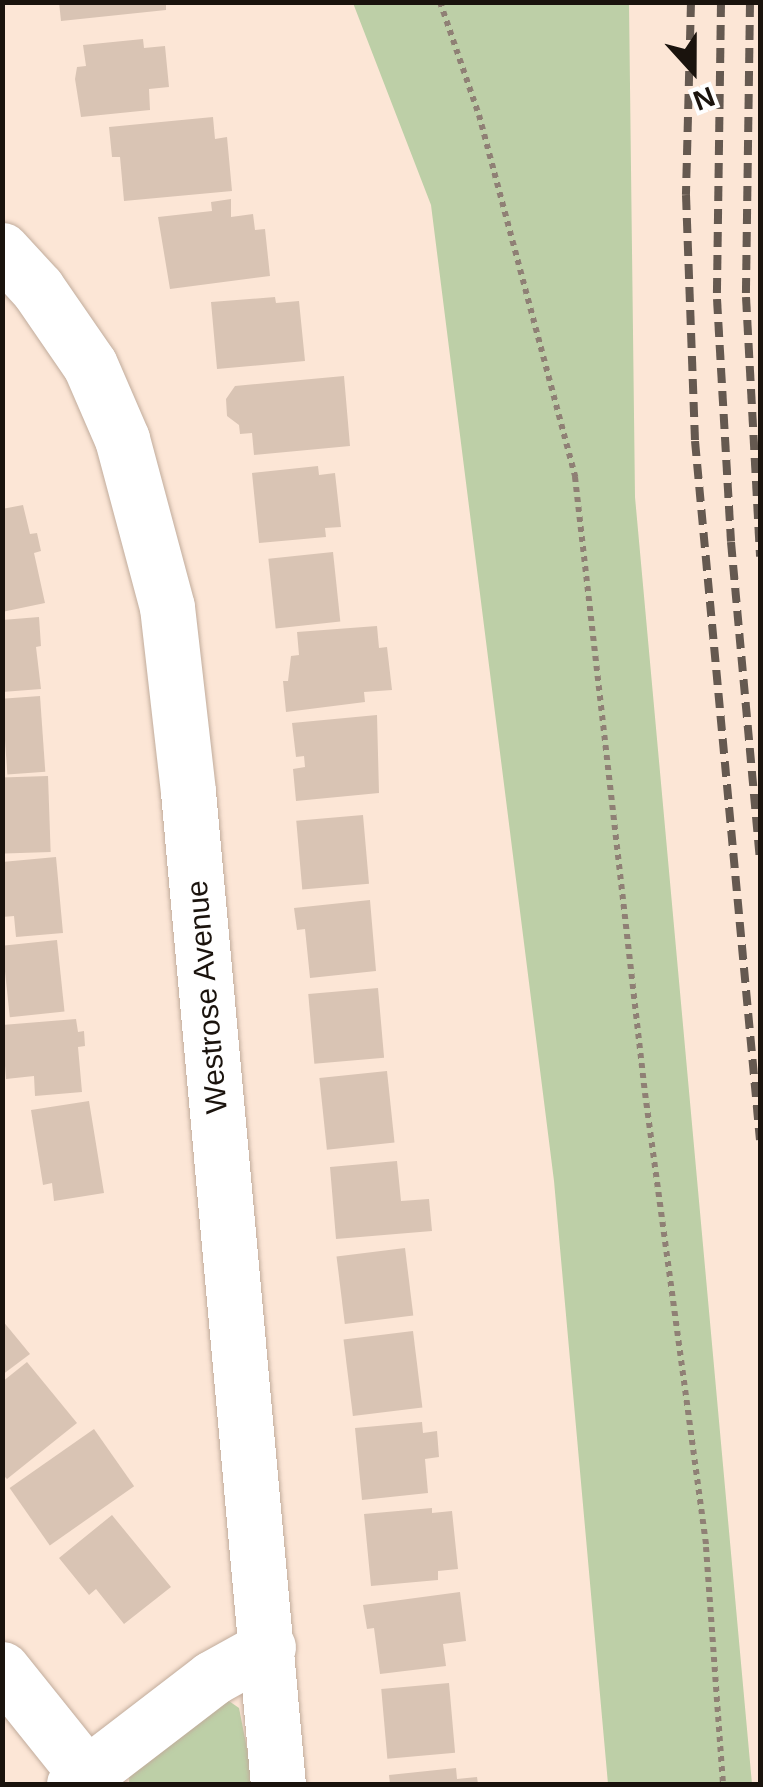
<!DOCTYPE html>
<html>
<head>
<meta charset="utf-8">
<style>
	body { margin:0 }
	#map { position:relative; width:763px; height:1787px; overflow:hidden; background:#fce6d6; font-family:Helvetica,sans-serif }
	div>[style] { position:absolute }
	.green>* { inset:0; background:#bdcfa7 }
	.building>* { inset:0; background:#d9c4b4; transform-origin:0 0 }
	.path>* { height:6px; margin-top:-3px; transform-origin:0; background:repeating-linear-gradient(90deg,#8f8075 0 5px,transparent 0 10px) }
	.roads { filter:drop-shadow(0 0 2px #c1ac9c) drop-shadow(0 0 2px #c1ac9c) }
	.minor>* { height:55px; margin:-27.5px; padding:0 27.5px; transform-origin:27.5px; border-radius:27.5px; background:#fff }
	.rail>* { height:8px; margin-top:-4px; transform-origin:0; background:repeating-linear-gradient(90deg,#655950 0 15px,transparent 0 23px) }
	span { translate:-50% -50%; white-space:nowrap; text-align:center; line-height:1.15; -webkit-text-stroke:8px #fff; paint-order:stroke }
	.street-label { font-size:30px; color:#1a130d }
	.frame { position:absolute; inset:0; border:5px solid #1a130d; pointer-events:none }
	.north { position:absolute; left:643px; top:20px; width:100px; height:100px; -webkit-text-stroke:8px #fff; paint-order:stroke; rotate:159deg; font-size:28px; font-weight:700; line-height:40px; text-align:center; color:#1a130d }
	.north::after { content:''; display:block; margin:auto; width:35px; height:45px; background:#1a130d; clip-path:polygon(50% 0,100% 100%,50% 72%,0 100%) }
</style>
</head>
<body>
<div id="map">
	<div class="green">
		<div style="clip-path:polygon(353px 3px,629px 3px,635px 497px,752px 1784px,608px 1784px,554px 1181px,431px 205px)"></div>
		<div style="clip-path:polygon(226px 1699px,239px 1708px,254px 1784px,129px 1784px,130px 1757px)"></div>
	</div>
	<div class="building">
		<div style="clip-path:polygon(59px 2px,166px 2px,166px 10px,61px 21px)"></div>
		<div style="clip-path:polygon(143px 39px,144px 48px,165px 46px,169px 87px,149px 89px,150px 110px,81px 117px,75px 79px,77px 67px,86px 66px,83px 45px)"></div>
		<div style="clip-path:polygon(213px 117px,215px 139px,227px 137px,232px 191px,124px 201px,120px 157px,112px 157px,109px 127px)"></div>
		<div style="clip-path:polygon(231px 199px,231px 217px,253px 214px,255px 230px,265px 229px,270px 276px,170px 289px,158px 217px,212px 211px,211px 202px)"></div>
		<div style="clip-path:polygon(275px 297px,276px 303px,299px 301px,305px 361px,217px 369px,211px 302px)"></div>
		<div style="clip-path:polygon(344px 376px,350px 446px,254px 455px,252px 433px,240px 434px,239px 425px,227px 416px,226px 399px,235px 386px)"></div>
		<div style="clip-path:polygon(318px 466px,319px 475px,335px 473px,341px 527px,325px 528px,326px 537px,259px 543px,252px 473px)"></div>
		<div style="clip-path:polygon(23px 505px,30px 534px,37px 533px,41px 551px,34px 553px,45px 603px,2px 612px,2px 509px)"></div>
		<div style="left:333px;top:552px;width:70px;height:65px;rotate:84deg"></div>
		<div style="clip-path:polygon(39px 617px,41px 646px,36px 647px,41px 689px,2px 692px,2px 620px)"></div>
		<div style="clip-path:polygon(377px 626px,379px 648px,387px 647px,392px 690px,364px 692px,365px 702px,286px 712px,283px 681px,288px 681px,291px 656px,299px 655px,297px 632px)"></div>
		<div style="left:40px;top:696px;width:76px;height:38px;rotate:86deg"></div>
		<div style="clip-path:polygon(377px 715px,379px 793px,296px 801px,293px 769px,305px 767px,304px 756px,296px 757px,292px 723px)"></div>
		<div style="left:48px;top:776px;width:76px;height:46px;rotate:88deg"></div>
		<div style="left:363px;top:815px;width:69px;height:67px;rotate:85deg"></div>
		<div style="clip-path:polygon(56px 857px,63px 933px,16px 937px,14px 916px,2px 917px,2px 862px)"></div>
		<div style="clip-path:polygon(370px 900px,376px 971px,310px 978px,305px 929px,297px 930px,294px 908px)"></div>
		<div style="left:57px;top:940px;width:72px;height:55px;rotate:84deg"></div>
		<div style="left:378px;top:988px;width:70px;height:70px;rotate:85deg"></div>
		<div style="clip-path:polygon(76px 1019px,78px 1032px,84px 1031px,85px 1046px,78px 1047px,82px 1092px,35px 1096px,34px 1076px,6px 1079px,2px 1025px)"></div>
		<div style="left:387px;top:1071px;width:72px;height:68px;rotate:84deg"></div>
		<div style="clip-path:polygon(89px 1101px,104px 1193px,54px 1201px,52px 1183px,43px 1185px,31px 1110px)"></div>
		<div style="clip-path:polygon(397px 1161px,401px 1201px,429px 1199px,432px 1231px,336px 1239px,330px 1167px)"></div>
		<div style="left:405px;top:1248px;width:68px;height:69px;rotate:83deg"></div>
		<div style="clip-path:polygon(2px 1320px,30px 1354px,2px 1375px)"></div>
		<div style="left:413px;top:1331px;width:77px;height:70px;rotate:83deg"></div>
		<div style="clip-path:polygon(27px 1362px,77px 1423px,7px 1479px,2px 1474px,2px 1382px)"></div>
		<div style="clip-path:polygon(422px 1422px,423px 1433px,437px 1431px,439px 1457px,425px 1459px,428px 1493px,362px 1500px,355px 1428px)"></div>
		<div style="left:94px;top:1429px;width:70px;height:103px;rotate:55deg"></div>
		<div style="clip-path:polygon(432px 1508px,432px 1513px,452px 1511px,458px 1569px,438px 1571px,438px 1580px,371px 1586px,364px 1514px)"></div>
		<div style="clip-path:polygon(112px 1515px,171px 1587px,124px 1624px,96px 1589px,89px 1595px,59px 1558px)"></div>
		<div style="clip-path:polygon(460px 1592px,466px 1641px,443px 1644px,446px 1666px,380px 1674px,374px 1628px,367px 1629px,363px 1605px)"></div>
		<div style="left:449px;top:1683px;width:70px;height:68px;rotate:85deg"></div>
		<div style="clip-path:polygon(456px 1768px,457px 1779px,477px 1777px,478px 1784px,390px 1784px,389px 1775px)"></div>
	</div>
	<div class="path">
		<div style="left:440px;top:2px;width:120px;rotate:71deg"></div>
		<div style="left:479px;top:115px;width:375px;rotate:75.1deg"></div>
		<div style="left:575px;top:477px;width:620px;rotate:83.52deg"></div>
		<div style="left:645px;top:1093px;width:458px;rotate:82.3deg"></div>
		<div style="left:706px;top:1547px;width:238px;rotate:85.9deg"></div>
	</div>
	<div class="roads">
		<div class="minor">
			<div style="left:2px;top:250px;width:52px;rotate:47.4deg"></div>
			<div style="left:37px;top:288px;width:93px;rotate:55.5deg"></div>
			<div style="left:90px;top:365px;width:81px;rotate:66.6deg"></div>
			<div style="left:122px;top:439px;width:174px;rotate:75deg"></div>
			<div style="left:167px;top:607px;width:186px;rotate:83.5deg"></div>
			<div style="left:188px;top:792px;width:996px;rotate:84.82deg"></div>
			<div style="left:2px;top:1669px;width:147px;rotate:51.3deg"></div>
			<div style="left:74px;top:1784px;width:174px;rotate:-37.5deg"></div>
			<div style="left:212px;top:1678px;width:64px;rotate:-29deg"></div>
		</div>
	</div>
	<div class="rail">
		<div style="left:691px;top:2px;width:193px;rotate:91.5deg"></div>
		<div style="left:686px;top:195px;width:246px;rotate:87.9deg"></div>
		<div style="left:695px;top:441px;width:702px;rotate:84.69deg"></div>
		<div style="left:721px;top:2px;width:297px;rotate:90.8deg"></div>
		<div style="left:717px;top:299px;width:243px;rotate:86.7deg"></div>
		<div style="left:731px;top:542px;width:318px;rotate:84.8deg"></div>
		<div style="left:750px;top:2px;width:295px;rotate:90.8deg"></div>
		<div style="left:746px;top:297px;width:260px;rotate:86.9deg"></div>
	</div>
	<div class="street-label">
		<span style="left:207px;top:997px;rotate:-95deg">Westrose Avenue</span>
	</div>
	<div class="frame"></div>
	<div class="north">N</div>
</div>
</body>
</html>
